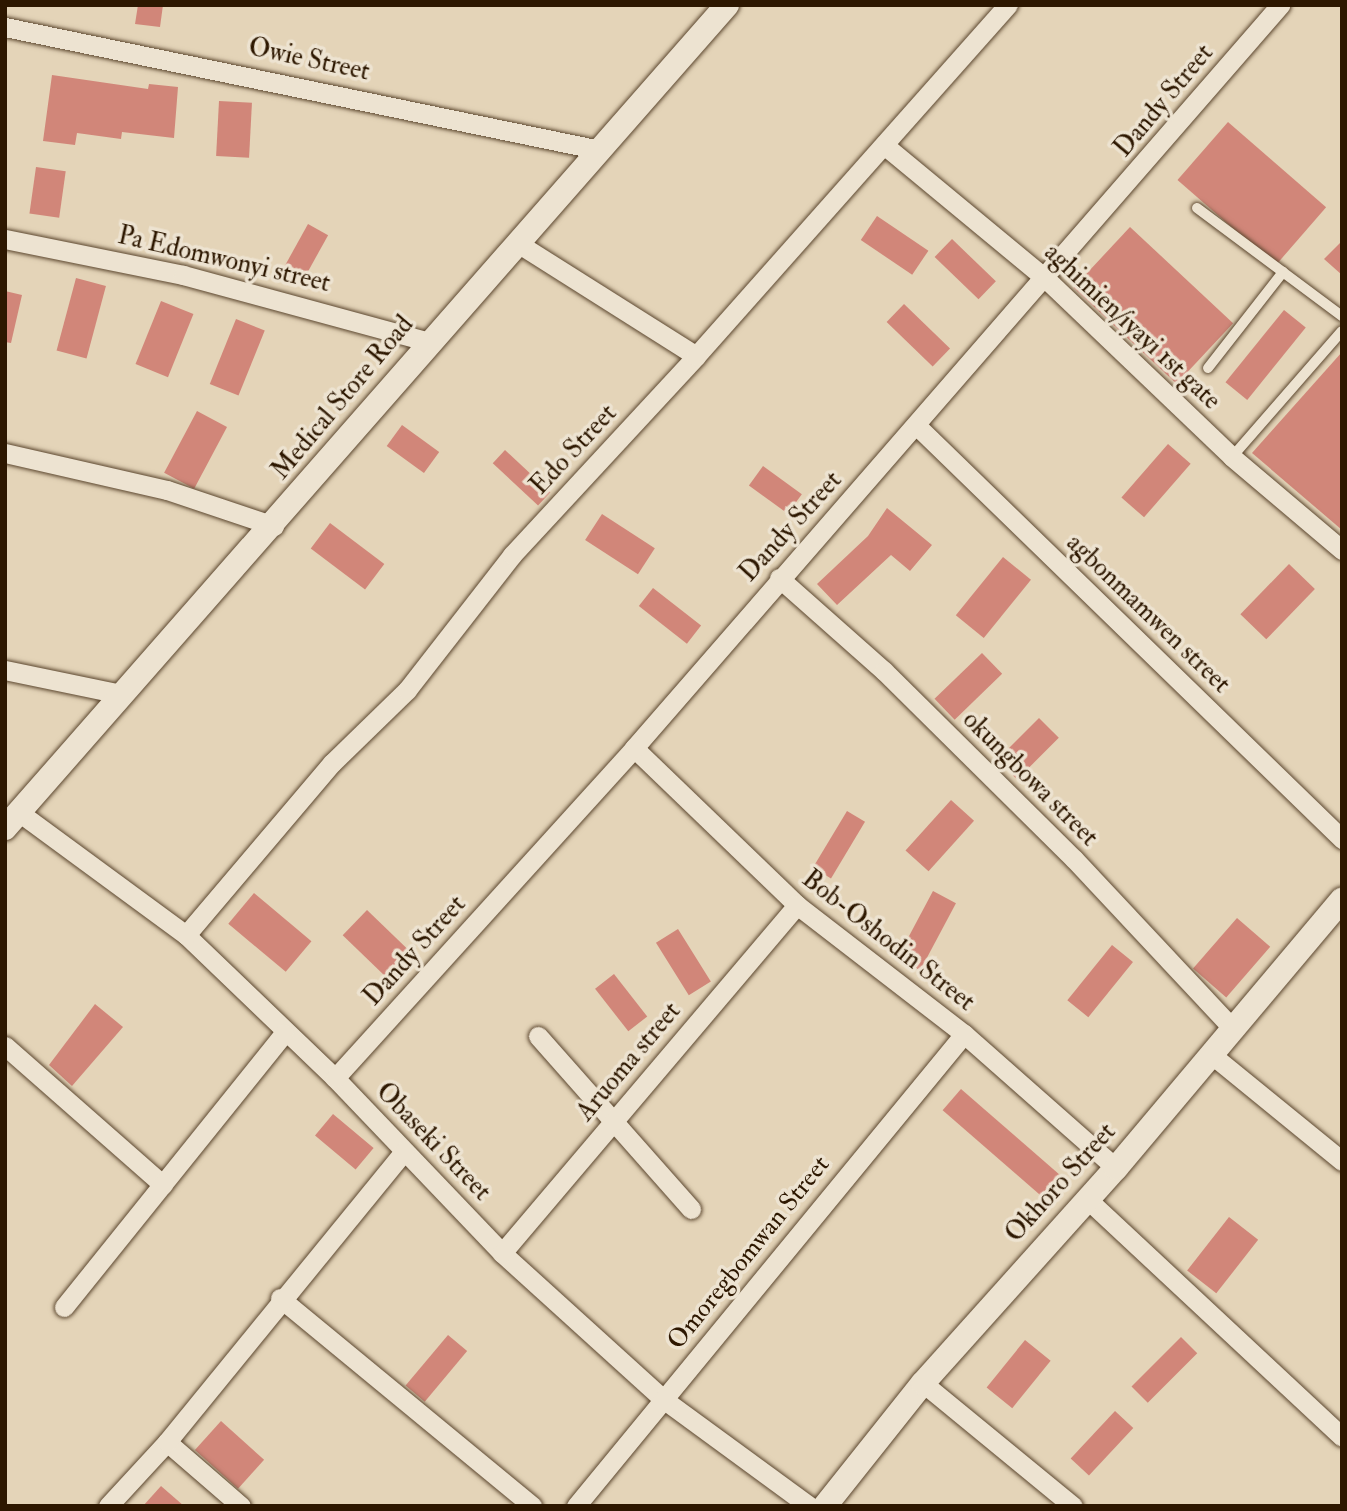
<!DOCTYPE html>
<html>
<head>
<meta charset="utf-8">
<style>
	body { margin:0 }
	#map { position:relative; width:1347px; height:1511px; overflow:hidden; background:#e4d4b8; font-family:"IM FELL Double Pica",serif }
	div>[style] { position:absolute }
	.building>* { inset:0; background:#d18679; transform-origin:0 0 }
	.roads { filter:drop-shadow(0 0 2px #5b462e) drop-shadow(0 0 2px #5b462e) }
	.service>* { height:10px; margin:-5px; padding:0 5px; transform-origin:5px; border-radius:5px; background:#ede3d1 }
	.minor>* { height:19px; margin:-9.5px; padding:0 9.5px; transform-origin:9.5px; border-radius:9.5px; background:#ede3d1 }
	.tertiary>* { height:24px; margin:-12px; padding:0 12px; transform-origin:12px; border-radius:12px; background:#ede3d1 }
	span { translate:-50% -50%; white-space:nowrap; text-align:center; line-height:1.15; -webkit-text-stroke:7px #ede3d1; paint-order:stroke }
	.street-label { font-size:26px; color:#2d1700 }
	.frame { position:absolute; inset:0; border:7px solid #2d1700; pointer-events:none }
</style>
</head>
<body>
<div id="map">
	<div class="building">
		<div style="clip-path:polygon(138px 5px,163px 5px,160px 27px,135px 24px)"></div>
		<div style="clip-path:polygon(52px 75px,148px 89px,149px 84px,178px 87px,174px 138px,122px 132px,121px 139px,77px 133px,75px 145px,43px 141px)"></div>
		<div style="left:219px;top:101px;width:33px;height:55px;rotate:3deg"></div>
		<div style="left:1228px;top:122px;width:130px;height:77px;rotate:41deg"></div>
		<div style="left:36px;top:167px;width:30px;height:47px;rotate:8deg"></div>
		<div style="left:877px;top:216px;width:62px;height:29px;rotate:34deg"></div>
		<div style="left:308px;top:224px;width:23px;height:56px;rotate:29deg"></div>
		<div style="left:1130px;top:227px;width:141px;height:83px;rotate:43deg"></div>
		<div style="left:952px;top:239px;width:61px;height:25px;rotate:44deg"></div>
		<div style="clip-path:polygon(1342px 241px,1342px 275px,1324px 259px)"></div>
		<div style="left:76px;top:278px;width:31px;height:75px;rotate:15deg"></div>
		<div style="clip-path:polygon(5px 291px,22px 295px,11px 343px,5px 342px)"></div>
		<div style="left:161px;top:301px;width:35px;height:68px;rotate:22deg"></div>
		<div style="left:904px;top:304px;width:64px;height:25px;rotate:44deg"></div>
		<div style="left:1284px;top:310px;width:28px;height:93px;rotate:39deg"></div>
		<div style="left:236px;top:319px;width:31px;height:70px;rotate:22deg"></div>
		<div style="clip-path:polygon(1342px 352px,1342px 530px,1252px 453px)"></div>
		<div style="left:197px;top:411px;width:34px;height:70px;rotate:28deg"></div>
		<div style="left:402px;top:425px;width:46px;height:26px;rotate:36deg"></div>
		<div style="left:1168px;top:444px;width:30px;height:71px;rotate:41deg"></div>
		<div style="left:505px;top:450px;width:62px;height:18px;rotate:43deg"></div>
		<div style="left:763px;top:466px;width:48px;height:24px;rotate:36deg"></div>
		<div style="clip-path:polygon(887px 508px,932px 545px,910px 571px,891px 555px,837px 605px,817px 584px,868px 536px)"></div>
		<div style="left:602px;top:514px;width:63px;height:31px;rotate:33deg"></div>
		<div style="left:330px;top:523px;width:68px;height:32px;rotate:37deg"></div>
		<div style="left:1003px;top:557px;width:36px;height:75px;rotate:39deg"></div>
		<div style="left:1289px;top:564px;width:36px;height:70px;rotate:44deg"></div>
		<div style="left:653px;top:588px;width:61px;height:23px;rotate:38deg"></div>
		<div style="left:982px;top:653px;width:29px;height:66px;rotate:46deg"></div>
		<div style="left:1039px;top:718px;width:28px;height:59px;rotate:45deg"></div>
		<div style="left:951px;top:800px;width:31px;height:68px;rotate:42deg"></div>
		<div style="left:847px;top:811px;width:21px;height:66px;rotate:31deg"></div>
		<div style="left:933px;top:891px;width:26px;height:76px;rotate:28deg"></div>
		<div style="left:254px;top:893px;width:75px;height:40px;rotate:40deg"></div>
		<div style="left:367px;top:910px;width:66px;height:35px;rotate:44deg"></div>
		<div style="left:1237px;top:918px;width:44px;height:67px;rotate:41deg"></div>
		<div style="left:678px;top:929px;width:62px;height:26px;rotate:58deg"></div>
		<div style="left:1112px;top:945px;width:27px;height:71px;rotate:39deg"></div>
		<div style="left:614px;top:974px;width:54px;height:24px;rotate:52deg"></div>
		<div style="clip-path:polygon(95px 1004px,123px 1027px,72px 1086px,49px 1065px)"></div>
		<div style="left:961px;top:1089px;width:141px;height:28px;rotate:41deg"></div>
		<div style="left:333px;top:1114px;width:53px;height:28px;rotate:40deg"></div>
		<div style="left:1229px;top:1217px;width:37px;height:68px;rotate:38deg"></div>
		<div style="left:448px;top:1335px;width:25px;height:66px;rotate:40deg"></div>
		<div style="left:1181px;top:1337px;width:23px;height:70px;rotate:45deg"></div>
		<div style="left:1025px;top:1340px;width:33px;height:61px;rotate:39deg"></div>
		<div style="left:1115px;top:1411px;width:25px;height:65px;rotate:43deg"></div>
		<div style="left:221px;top:1421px;width:58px;height:39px;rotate:42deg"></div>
		<div style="clip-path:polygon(161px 1486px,184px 1506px,143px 1506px)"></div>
	</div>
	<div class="roads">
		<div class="service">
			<div style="left:1197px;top:208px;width:181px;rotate:36.7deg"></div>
			<div style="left:1208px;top:368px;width:122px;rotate:-52deg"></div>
			<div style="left:1232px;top:457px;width:167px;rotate:-48.9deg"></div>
		</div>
		<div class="minor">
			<div style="left:5px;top:27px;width:608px;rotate:11.68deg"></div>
			<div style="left:884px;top:145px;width:210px;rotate:39.6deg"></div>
			<div style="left:1046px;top:279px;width:257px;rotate:43.7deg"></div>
			<div style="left:1232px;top:457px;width:144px;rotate:40.2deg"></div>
			<div style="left:5px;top:239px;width:182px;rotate:11.4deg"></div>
			<div style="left:183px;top:275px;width:255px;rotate:15.2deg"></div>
			<div style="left:516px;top:242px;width:213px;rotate:32.3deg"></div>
			<div style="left:917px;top:426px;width:593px;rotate:44.18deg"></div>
			<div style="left:5px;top:453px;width:166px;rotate:12.9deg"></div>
			<div style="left:167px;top:490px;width:113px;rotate:18.6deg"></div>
			<div style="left:779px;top:578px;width:140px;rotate:41.5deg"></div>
			<div style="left:884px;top:671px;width:267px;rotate:44.7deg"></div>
			<div style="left:1074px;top:859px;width:231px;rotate:46.9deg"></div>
			<div style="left:5px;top:670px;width:118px;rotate:11.7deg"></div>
			<div style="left:634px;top:748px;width:226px;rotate:43.9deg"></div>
			<div style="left:797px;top:905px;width:211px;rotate:37.7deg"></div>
			<div style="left:964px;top:1034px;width:203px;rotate:41.4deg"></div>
			<div style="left:20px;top:813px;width:206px;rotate:36.3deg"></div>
			<div style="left:186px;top:935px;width:207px;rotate:43.8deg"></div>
			<div style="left:335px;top:1078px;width:242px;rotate:46.3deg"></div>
			<div style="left:502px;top:1253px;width:217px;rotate:42.2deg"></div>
			<div style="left:663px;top:1399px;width:181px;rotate:36.2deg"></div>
			<div style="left:186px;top:935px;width:226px;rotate:-49.7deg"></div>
			<div style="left:332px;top:763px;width:105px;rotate:-44.2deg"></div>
			<div style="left:407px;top:690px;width:171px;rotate:-52.1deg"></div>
			<div style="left:512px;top:555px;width:271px;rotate:-47.2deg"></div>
			<div style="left:696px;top:356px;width:470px;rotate:-48.4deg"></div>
			<div style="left:538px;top:1036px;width:231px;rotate:48.5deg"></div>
			<div style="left:5px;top:1046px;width:210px;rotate:41.3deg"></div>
			<div style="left:1212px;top:1055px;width:168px;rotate:39.2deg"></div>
			<div style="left:335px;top:1078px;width:445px;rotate:-47.8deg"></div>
			<div style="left:634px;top:748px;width:985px;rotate:-48.99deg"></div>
			<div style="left:1086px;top:1198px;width:350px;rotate:43deg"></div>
			<div style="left:502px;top:1253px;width:456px;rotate:-49.7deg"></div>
			<div style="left:280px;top:1298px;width:327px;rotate:39.5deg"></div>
			<div style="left:64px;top:1307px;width:351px;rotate:-51.2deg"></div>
			<div style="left:923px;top:1383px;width:194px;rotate:39.4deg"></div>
			<div style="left:167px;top:1442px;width:98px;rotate:40.9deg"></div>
			<div style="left:108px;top:1506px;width:87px;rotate:-47.3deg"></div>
			<div style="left:167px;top:1442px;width:375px;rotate:-50.8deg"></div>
			<div style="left:576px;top:1506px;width:611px;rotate:-50.58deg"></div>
		</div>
		<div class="tertiary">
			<div style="left:5px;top:828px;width:1095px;rotate:-48.74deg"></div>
			<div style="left:825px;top:1506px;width:157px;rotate:-51.5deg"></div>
			<div style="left:923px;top:1383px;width:289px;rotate:-48.1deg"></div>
			<div style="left:1116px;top:1168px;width:351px;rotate:-49.9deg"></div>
		</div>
	</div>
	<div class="street-label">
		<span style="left:309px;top:60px;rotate:12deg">Owie Street</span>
		<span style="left:1164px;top:101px;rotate:-50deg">Dandy Street</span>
		<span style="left:224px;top:260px;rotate:13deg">Pa Edomwonyi street</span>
		<span style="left:1132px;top:327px;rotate:43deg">aghimien/iyayi 1st gate</span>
		<span style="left:343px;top:398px;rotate:-50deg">Medical Store Road</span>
		<span style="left:574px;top:450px;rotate:-47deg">Edo Street</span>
		<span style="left:791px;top:527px;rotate:-48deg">Dandy Street</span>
		<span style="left:1148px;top:614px;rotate:44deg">agbonmamwen street</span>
		<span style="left:1030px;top:779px;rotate:45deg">okungbowa street</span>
		<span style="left:888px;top:941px;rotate:38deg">Bob-Oshodin Street</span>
		<span style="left:415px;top:951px;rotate:-48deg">Dandy Street</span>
		<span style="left:629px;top:1062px;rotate:-50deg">Aruoma street</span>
		<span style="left:433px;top:1142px;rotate:46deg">Obaseki Street</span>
		<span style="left:1061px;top:1183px;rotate:-48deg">Okhoro Street</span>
		<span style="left:749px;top:1253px;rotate:-51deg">Omoregbomwan Street</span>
	</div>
	<div class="frame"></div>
</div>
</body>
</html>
